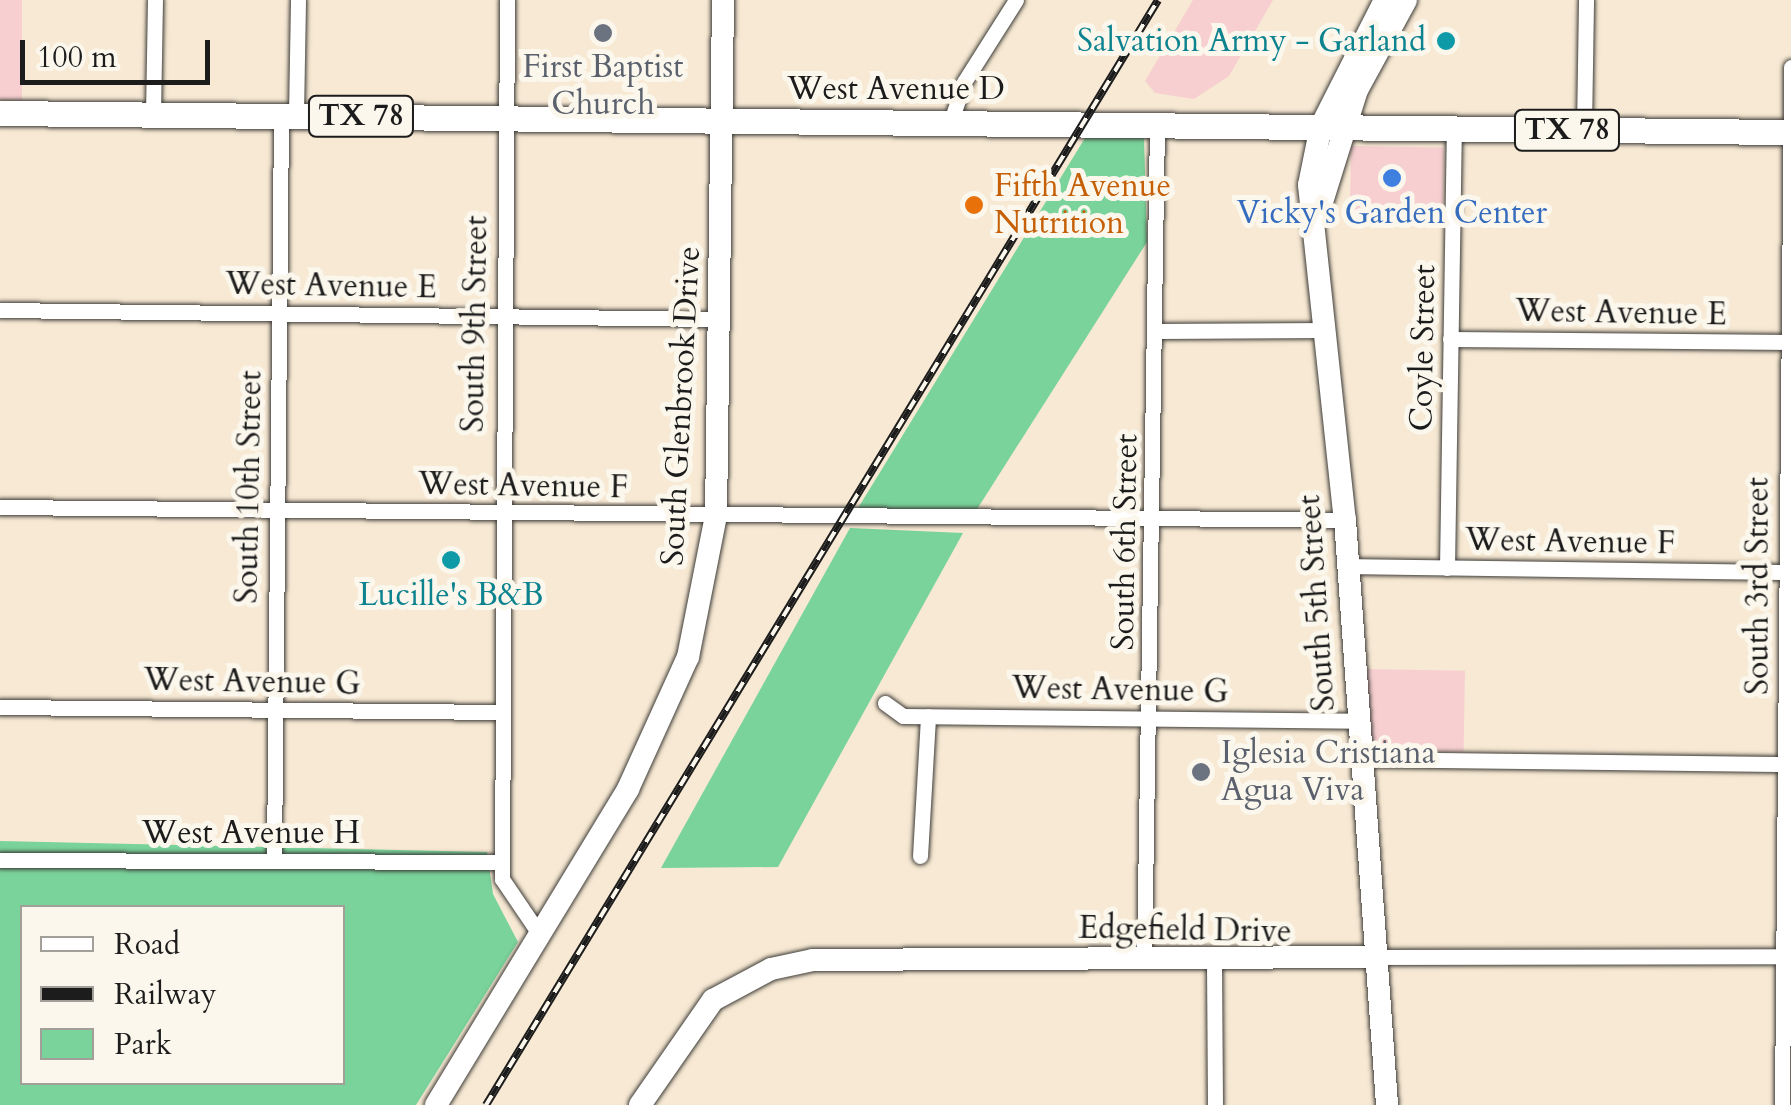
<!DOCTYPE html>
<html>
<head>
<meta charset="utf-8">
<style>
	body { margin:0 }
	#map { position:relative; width:1791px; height:1105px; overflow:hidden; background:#f7e9d3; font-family:Cardo,serif }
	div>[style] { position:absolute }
	.built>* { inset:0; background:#f7cfd0; transform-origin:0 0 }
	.green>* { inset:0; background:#79d39a }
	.roads { filter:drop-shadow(0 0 2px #3d3b37) drop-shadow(0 0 2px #3d3b37) }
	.street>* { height:15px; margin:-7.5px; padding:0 7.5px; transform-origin:7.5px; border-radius:7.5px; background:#fff }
	.secondary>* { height:22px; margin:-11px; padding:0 11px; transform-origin:11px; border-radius:11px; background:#fff }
	.primary>* { height:25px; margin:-12.5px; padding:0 12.5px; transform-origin:12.5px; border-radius:12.5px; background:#fff }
	.rail>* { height:8px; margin-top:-4px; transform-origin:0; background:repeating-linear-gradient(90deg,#fbf7ec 0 11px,#1c1c1c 0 22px); box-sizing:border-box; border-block:2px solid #1c1c1c }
	.dots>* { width:28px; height:28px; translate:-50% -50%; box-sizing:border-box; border:5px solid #fbf7ec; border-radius:50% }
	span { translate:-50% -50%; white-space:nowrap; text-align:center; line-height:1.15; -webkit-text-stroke:10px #fbf7ec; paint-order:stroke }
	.shield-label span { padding:2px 8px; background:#fbf7ec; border:2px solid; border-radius:8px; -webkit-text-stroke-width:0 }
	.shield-label { font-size:30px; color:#1c1c1c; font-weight:700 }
	.culture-label { font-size:32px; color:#0d838f }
	.right { translate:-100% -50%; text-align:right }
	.worship-label { font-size:32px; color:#5b616d }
	.left { translate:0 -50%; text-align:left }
	.street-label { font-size:32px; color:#1c1c1c }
	.food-label { font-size:32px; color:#c56008 }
	.shop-label { font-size:32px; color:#366cbe }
	.legend { position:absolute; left:20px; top:905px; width:325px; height:180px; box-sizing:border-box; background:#fbf7ec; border:2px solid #a29f99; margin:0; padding:12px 18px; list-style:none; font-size:30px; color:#1c1c1c }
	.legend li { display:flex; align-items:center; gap:20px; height:50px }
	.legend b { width:50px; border:2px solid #a29f99 }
	.scale { position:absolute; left:20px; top:40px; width:190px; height:45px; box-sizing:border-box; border:5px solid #1c1c1c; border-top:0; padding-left:12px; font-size:30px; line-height:35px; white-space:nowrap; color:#1c1c1c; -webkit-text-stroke:8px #fbf7ec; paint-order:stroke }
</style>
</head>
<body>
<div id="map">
	<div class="built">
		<div style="left:0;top:0;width:22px;height:100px"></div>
		<div style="clip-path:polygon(1193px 0,1273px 0,1229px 76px,1194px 99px,1155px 93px,1145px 81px)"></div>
		<div style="left:1351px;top:146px;width:93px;height:79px;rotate:1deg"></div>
		<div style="left:1364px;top:669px;width:101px;height:81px;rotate:1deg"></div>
	</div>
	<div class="green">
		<div style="clip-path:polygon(1085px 138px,1144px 138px,1147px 242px,974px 514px,855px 513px)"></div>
		<div style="clip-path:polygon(850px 528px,963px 533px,778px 867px,661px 868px)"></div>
		<div style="clip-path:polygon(evenodd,0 841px,487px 852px,493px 894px,518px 942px,416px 1105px,0 1105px,0 841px,22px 908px,342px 908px,342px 1082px,22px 1082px,22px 908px)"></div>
	</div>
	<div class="roads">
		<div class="street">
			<div style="left:507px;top:0;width:879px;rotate:90.33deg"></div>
			<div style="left:502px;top:879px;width:68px;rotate:55.8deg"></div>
			<div style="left:153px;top:114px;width:114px;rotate:-89deg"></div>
			<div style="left:296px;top:115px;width:115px;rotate:-89deg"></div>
			<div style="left:951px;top:121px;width:41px;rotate:-71.6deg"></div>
			<div style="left:964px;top:82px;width:97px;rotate:-57.6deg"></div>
			<div style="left:1584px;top:129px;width:129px;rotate:-89.1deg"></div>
			<div style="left:0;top:310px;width:721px;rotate:0.72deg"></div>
			<div style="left:1155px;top:331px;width:171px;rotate:-0.3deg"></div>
			<div style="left:1450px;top:339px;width:341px;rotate:0.5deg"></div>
			<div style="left:0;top:507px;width:1345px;rotate:0.55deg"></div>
			<div style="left:1349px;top:566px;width:442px;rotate:0.8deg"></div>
			<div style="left:1447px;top:568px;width:438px;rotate:-89.1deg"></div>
			<div style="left:885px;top:703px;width:22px;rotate:36deg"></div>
			<div style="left:903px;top:716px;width:455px;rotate:0.6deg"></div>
			<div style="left:0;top:707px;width:503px;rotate:0.57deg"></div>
			<div style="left:1361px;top:759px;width:430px;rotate:0.7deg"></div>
			<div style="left:920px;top:856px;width:140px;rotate:-86.7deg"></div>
			<div style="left:274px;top:859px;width:744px;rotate:-89.46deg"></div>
			<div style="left:0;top:860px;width:502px;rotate:0.23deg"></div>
			<div style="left:1374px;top:957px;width:417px;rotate:-0.1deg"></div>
			<div style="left:1144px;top:961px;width:838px;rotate:-89.11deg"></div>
			<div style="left:1214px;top:962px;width:143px;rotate:89.6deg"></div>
			<div style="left:1782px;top:1105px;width:1038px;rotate:-89.5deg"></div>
		</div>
		<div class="secondary">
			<div style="left:1385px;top:0;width:141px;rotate:116.9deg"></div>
			<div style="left:1321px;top:126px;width:60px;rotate:101.5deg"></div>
			<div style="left:1309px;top:185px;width:337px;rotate:83.9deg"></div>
			<div style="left:1345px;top:520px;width:587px;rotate:85.89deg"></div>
			<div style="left:1318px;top:215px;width:131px;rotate:-72.7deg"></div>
			<div style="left:1357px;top:90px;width:102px;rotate:-61.4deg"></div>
			<div style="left:436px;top:1105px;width:370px;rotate:-58.7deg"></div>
			<div style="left:628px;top:789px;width:145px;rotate:-65.6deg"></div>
			<div style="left:688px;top:657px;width:144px;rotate:-78.8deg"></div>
			<div style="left:716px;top:516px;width:516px;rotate:-89.22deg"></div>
			<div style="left:640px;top:1105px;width:128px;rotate:-55.2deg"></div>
			<div style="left:713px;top:1000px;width:66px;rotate:-28.1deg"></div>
			<div style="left:771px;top:969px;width:43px;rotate:-12.1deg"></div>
			<div style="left:813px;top:960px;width:561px;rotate:-0.31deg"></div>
		</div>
		<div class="primary">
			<div style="left:0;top:113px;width:1791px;rotate:0.61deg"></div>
		</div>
	</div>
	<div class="rail">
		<div style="left:486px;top:1105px;width:1293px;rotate:-58.69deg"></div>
	</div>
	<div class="dots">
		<div style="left:603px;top:33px;background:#6b7280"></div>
		<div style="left:1446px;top:41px;background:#0f9aa8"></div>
		<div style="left:1392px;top:178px;background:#3f7fe0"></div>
		<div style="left:974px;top:205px;background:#e8710a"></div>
		<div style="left:451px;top:560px;background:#0f9aa8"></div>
		<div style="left:1201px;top:772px;background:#6b7280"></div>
	</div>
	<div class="shield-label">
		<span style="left:361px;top:116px">TX 78</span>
		<span style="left:1567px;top:130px">TX 78</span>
	</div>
	<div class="culture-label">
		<span class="right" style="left:1426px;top:41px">Salvation Army - Garland</span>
		<span style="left:451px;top:595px">Lucille's B&amp;B</span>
	</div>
	<div class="worship-label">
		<span style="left:603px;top:86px">First Baptist<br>Church</span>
		<span class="left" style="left:1221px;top:772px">Iglesia Cristiana<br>Agua Viva</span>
	</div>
	<div class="street-label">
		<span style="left:896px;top:89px">West Avenue D</span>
		<span style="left:331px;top:286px;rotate:1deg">West Avenue E</span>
		<span style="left:1621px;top:313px;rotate:1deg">West Avenue E</span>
		<span style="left:475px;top:324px;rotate:-89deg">South 9th Street</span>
		<span style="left:1423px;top:348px;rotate:-89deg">Coyle Street</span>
		<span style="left:681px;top:406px;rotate:-87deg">South Glenbrook Drive</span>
		<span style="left:523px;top:486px;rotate:1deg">West Avenue F</span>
		<span style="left:249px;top:487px;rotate:-89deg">South 10th Street</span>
		<span style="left:1125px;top:542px;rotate:-89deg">South 6th Street</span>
		<span style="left:1570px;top:542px;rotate:1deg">West Avenue F</span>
		<span style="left:1758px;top:586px;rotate:-90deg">South 3rd Street</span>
		<span style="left:1317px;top:603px;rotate:-94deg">South 5th Street</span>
		<span style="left:252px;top:682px;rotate:1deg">West Avenue G</span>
		<span style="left:1120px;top:690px;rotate:1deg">West Avenue G</span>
		<span style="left:251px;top:833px">West Avenue H</span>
		<span style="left:1185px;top:930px;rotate:1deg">Edgefield Drive</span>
	</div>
	<div class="food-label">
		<span class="left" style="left:994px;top:205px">Fifth Avenue<br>Nutrition</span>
	</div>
	<div class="shop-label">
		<span style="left:1392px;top:213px">Vicky's Garden Center</span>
	</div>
	<ul class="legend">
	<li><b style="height:12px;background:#fff"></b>Road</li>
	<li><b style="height:12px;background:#1c1c1c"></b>Railway</li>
	<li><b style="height:28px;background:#79d39a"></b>Park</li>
	</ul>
	<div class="scale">100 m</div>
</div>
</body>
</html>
